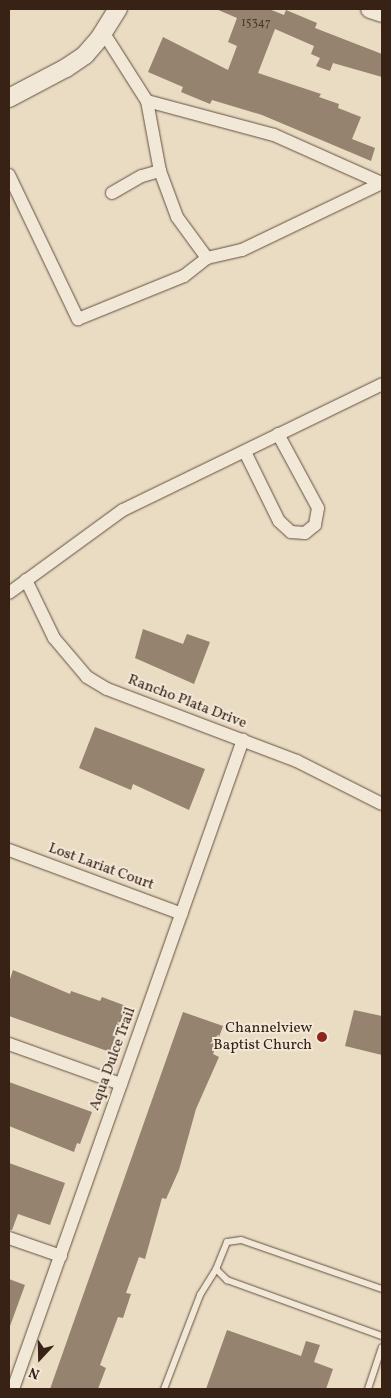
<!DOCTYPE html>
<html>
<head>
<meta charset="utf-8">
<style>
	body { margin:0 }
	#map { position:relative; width:391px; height:1398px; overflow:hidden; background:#eadbc3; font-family:Vollkorn,serif }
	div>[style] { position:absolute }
	.building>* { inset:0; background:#95826f }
	.roads { filter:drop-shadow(0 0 1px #645040) drop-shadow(0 0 1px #645040) }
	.lane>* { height:6px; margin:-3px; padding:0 3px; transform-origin:3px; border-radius:3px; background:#f1e8d8 }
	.street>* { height:12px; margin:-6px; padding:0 6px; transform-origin:6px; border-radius:6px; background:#f1e8d8 }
	.secondary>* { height:18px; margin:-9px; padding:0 9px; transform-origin:9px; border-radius:9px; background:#f1e8d8 }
	.dots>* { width:14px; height:14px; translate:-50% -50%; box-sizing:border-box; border:2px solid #f1e8d8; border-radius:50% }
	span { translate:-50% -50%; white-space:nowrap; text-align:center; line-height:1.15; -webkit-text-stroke:4px #f1e8d8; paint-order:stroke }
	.number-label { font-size:12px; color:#4f392c }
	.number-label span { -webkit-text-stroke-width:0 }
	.street-label { font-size:15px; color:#382115 }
	.poi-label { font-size:15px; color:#382115 }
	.right { translate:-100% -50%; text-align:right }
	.frame { position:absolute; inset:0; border:10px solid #382115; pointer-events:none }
	.north { position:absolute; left:15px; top:1333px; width:50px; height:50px; -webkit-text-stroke:4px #f1e8d8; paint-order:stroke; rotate:201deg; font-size:14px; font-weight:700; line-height:20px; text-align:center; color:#382115 }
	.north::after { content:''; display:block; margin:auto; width:18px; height:22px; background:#382115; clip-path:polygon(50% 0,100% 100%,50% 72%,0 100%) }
</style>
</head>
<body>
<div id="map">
	<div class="building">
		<div style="clip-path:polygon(216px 9px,269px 9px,284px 15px,286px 10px,317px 23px,315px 28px,382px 54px,382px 77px,333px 63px,330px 71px,316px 66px,320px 58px,311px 54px,314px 46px,275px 29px,258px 73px,321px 94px,319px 97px,339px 104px,338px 108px,361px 117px,352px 139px,375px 148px,371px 161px,262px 115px,212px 100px,210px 104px,181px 92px,183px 87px,148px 72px,163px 37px,228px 70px,237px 46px,228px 42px,237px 18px)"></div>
		<div style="clip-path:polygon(143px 629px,183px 644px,187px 634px,210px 642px,194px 684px,135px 658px)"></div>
		<div style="clip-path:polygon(95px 727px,205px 769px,189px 810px,133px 784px,131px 790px,79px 768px)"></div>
		<div style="clip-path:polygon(13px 970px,70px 994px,71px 991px,100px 1001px,102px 997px,126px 1006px,110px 1052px,9px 1016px,9px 982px)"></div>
		<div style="clip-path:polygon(354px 1010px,382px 1016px,382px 1055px,345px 1046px)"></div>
		<div style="clip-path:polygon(183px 1012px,223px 1026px,213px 1054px,219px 1057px,196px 1109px,179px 1170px,166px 1199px,162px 1198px,145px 1259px,139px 1257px,126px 1293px,131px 1294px,123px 1318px,118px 1317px,100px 1365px,106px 1368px,98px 1389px,50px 1389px)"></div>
		<div style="clip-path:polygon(9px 1082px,92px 1112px,80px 1144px,77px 1143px,74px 1152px,9px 1126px)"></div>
		<div style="clip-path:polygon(9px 1163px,65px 1183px,50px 1225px,18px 1214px,12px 1230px,9px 1230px)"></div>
		<div style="clip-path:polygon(9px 1279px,25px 1285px,10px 1326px,9px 1325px)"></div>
		<div style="clip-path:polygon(227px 1330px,301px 1356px,306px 1341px,320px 1345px,314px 1362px,333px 1369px,326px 1389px,206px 1389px)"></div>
	</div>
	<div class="roads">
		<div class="lane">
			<div style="left:382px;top:1289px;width:149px;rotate:-160.8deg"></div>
			<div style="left:241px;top:1240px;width:14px;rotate:172deg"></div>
			<div style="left:227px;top:1242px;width:29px;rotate:112deg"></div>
			<div style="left:216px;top:1269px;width:16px;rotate:45deg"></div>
			<div style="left:227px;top:1280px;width:165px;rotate:19.9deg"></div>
			<div style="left:164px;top:1389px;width:101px;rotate:-69deg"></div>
			<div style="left:200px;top:1295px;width:31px;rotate:-58deg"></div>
			<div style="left:368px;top:1389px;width:44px;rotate:-71.6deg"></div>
		</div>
		<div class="street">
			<div style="left:103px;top:32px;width:82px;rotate:57.5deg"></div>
			<div style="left:147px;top:101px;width:71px;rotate:79.5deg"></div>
			<div style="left:160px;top:171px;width:49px;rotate:69.7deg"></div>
			<div style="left:177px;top:217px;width:51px;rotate:53.8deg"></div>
			<div style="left:147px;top:101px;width:131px;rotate:15deg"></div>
			<div style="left:274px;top:135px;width:118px;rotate:24deg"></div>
			<div style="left:9px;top:175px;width:160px;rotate:64.4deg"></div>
			<div style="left:78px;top:319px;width:114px;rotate:-22.1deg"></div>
			<div style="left:184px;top:276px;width:29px;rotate:-38deg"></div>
			<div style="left:207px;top:258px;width:36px;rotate:-13deg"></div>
			<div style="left:242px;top:250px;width:155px;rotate:-25.6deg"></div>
			<div style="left:112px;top:193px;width:34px;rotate:-30deg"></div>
			<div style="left:142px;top:176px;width:19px;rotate:-16deg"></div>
			<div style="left:245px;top:452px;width:77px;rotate:63.8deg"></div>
			<div style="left:279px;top:521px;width:16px;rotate:43deg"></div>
			<div style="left:291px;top:532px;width:14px;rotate:4deg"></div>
			<div style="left:305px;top:533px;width:13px;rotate:-39deg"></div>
			<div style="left:315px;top:525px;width:17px;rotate:-80deg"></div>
			<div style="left:318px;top:508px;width:84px;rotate:-118.4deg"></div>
			<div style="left:26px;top:580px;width:64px;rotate:64.2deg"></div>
			<div style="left:54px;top:638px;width:51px;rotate:49.8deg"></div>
			<div style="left:87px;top:677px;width:23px;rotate:31deg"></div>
			<div style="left:107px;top:689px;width:203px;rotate:20.8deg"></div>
			<div style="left:297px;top:761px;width:95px;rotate:26.8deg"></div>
			<div style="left:9px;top:593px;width:141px;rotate:-36.1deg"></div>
			<div style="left:123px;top:510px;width:288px;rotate:-25.9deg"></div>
			<div style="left:9px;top:850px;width:184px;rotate:20.3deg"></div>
			<div style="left:9px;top:1044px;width:119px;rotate:19.7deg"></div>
			<div style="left:9px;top:1238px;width:55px;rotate:19.1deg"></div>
			<div style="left:13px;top:1389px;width:689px;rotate:-70.49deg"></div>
		</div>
		<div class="secondary">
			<div style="left:370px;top:9px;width:13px;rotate:18deg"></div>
			<div style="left:9px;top:98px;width:64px;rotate:-27.8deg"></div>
			<div style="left:66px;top:68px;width:23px;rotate:-34deg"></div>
			<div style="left:85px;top:55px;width:21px;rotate:-49deg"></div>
			<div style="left:99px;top:39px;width:36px;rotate:-58deg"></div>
		</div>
	</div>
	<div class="dots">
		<div style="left:322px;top:1037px;background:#8f2418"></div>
	</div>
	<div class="number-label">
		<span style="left:256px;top:24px">15347</span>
	</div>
	<div class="street-label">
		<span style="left:187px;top:702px;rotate:21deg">Rancho Plata Drive</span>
		<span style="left:101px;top:867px;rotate:20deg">Lost Lariat Court</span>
		<span style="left:113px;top:1059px;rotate:-70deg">Aqua Dulce Trail</span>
	</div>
	<div class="poi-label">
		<span class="right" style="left:312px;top:1037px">Channelview<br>Baptist Church</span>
	</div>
	<div class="frame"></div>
	<div class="north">N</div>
</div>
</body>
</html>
